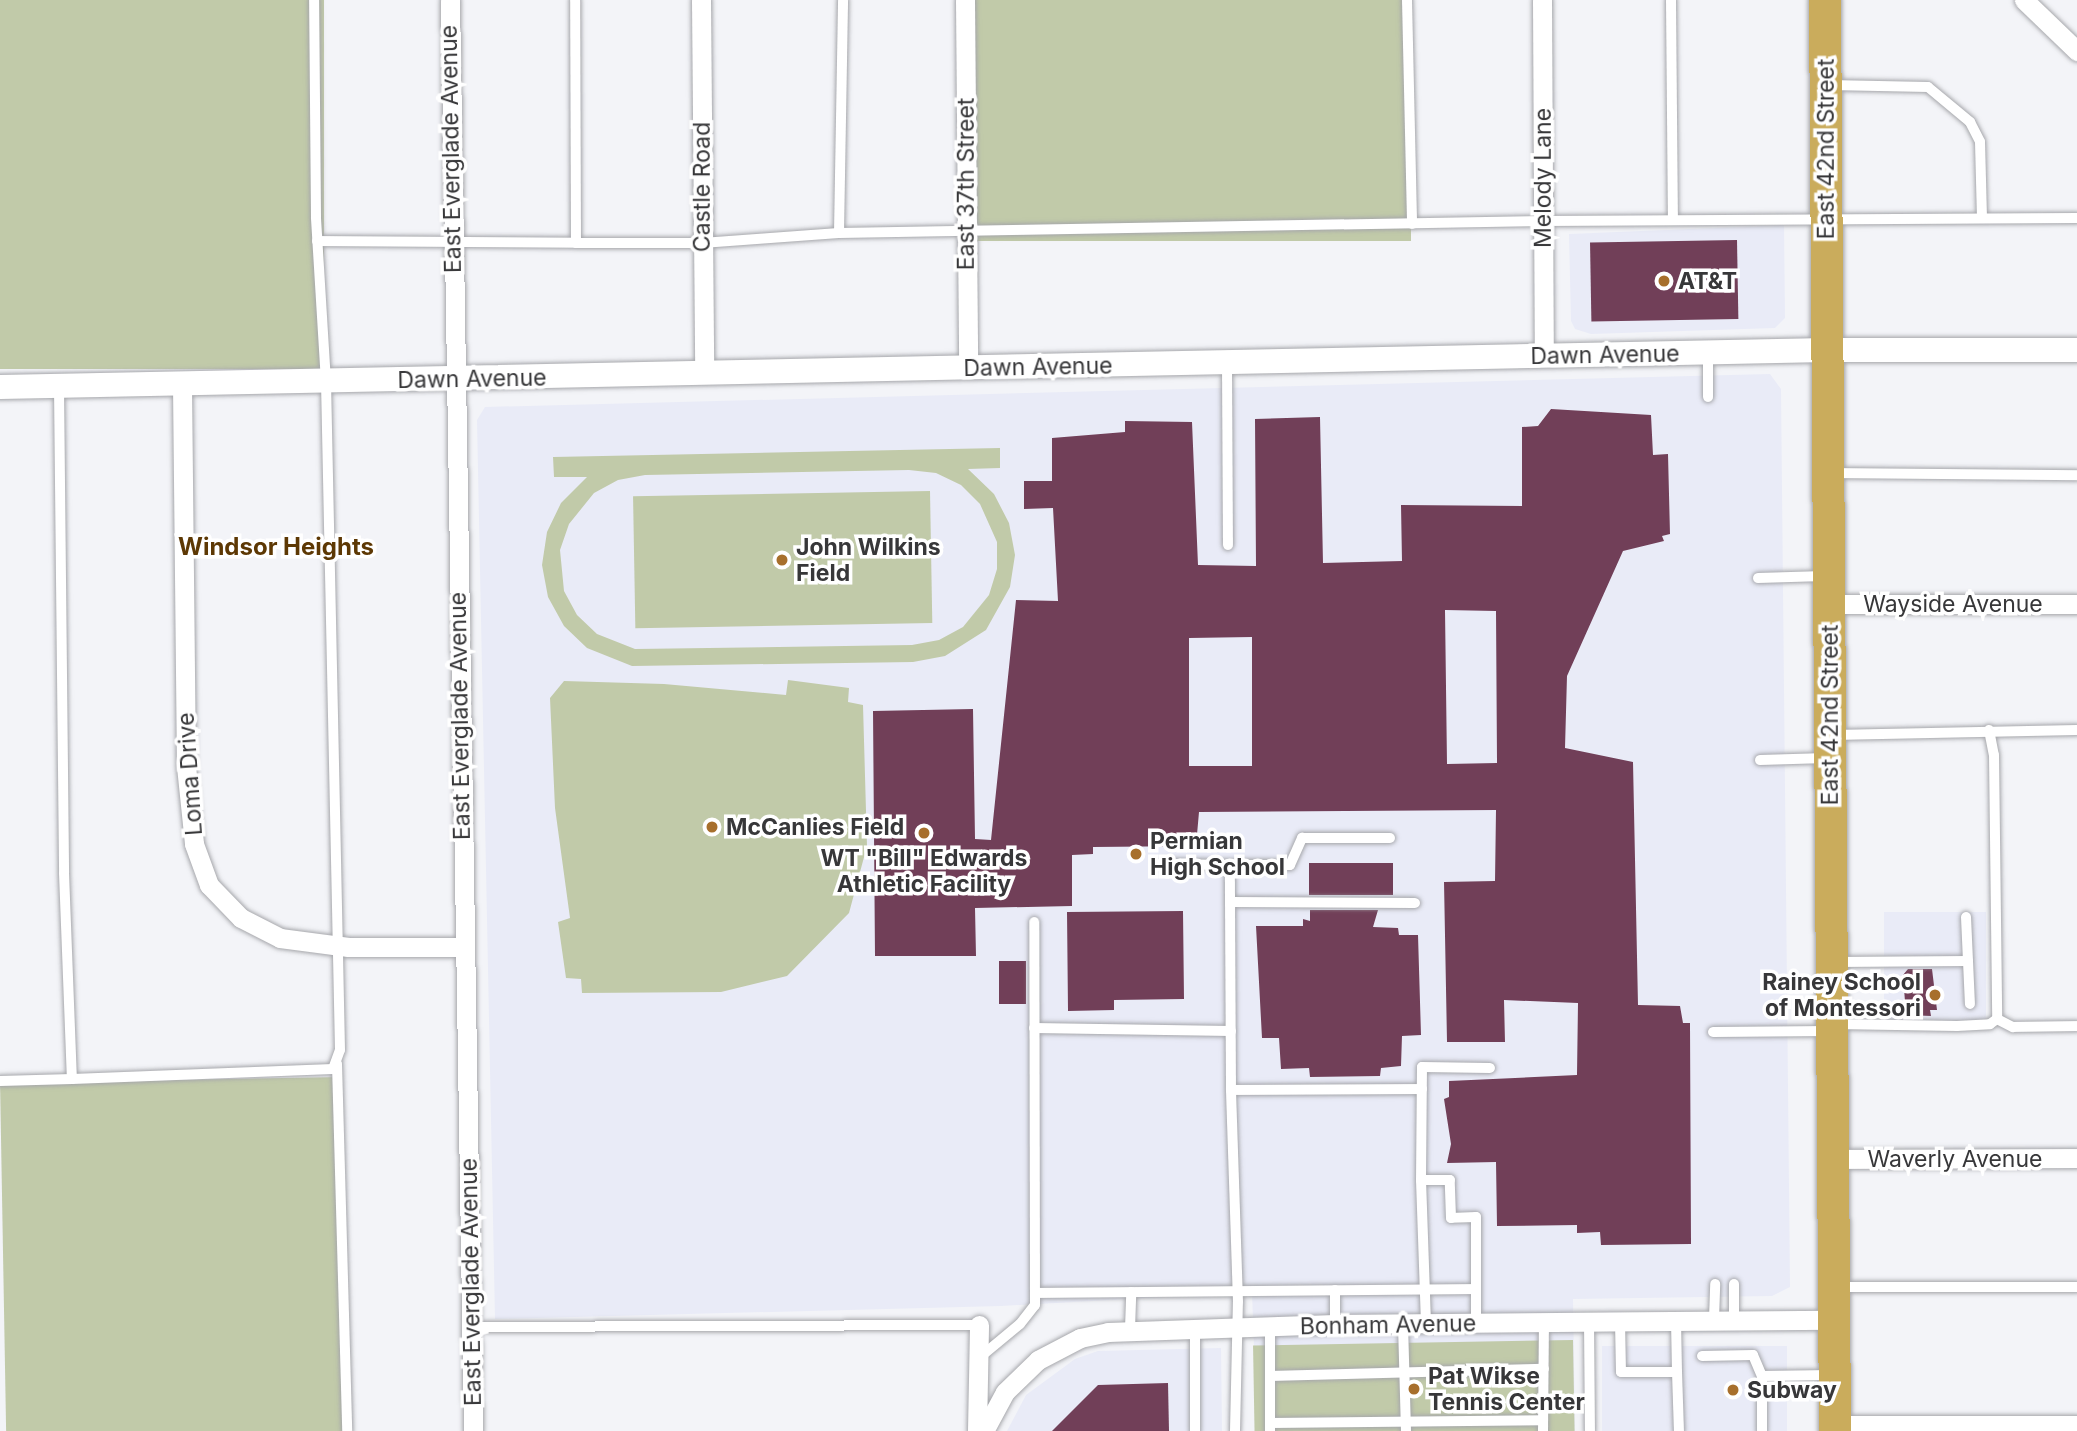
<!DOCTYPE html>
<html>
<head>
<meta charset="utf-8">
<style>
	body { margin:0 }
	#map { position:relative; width:2077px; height:1431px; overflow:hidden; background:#f3f4f8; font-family:Inter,sans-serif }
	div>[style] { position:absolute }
	.built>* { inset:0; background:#e9ebf7; transform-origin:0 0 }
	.green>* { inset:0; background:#c1caa9; transform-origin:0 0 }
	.building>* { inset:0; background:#713f58; transform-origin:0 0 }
	.roads { filter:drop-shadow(0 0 2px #a6a7ab) drop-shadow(0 0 2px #a6a7ab) }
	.service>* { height:10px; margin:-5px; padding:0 5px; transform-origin:5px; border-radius:5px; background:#fff }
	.minor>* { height:19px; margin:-9.5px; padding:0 9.5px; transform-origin:9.5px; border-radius:9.5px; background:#fff }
	.tertiary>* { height:24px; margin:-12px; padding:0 12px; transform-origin:12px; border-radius:12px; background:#fff }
	.trunk>* { height:32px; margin:-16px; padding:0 16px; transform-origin:16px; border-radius:16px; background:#caac5c }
	.dots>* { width:19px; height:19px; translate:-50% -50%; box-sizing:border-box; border:4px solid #fff; border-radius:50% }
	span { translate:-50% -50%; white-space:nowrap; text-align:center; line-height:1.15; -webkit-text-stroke:7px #fff; paint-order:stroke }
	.street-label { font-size:23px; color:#373739 }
	.poi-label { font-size:23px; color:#373739; font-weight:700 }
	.left { translate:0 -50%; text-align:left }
	.right { translate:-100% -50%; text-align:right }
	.neighbourhood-label { font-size:24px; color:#5d3804; font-weight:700 }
</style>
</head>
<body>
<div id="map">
	<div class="built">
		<div style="clip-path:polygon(1784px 225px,1785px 318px,1775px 328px,1591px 334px,1575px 329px,1571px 321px,1569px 234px)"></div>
		<div style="clip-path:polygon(1770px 374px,1781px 389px,1790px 1287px,1772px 1296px,1573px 1299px,1575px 1431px,1257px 1431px,1252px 1292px,1001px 1306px,495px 1319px,477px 420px,485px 407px)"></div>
		<div style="left:1986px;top:912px;width:116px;height:102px;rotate:90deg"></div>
		<div style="left:1602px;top:1346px;width:185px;height:85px"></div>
		<div style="clip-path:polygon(1221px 1348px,1222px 1431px,1007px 1431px,1026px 1395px,1075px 1359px,1098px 1351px)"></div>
	</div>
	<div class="green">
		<div style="left:0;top:0;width:324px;height:369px"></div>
		<div style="left:965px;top:0;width:446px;height:241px"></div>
		<div style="clip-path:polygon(evenodd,1000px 448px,1000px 468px,968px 469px,994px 494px,1009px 523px,1015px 555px,1010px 587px,986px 630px,945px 656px,913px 662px,632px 666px,587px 648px,564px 626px,548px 597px,542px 565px,547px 532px,561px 503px,587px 477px,554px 477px,553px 457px,1000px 448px,909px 470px,936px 473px,961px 485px,980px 504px,997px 542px,997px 569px,989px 595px,963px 627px,939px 640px,912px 645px,635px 649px,597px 634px,577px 615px,564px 591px,560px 550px,569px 524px,594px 493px,618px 480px,645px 475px,909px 470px)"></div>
		<div style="left:930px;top:491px;width:132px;height:297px;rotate:89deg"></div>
		<div style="clip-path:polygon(788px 680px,849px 688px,848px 702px,863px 705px,867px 846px,849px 913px,787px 976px,721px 992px,582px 993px,581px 979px,566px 978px,558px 922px,570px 918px,555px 808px,550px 698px,564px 681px,664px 684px,786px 695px)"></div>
		<div style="left:342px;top:1077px;width:354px;height:342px;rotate:89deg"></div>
		<div style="left:1573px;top:1340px;width:91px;height:320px;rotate:89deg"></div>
	</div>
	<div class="building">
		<div style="left:1737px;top:240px;width:79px;height:147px;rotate:89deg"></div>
		<div style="clip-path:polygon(evenodd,1551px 409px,1651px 415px,1653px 455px,1668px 454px,1670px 534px,1662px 536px,1664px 541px,1623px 551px,1567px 676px,1565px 748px,1633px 762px,1638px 1005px,1680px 1006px,1683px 1023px,1690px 1023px,1691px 1244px,1601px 1245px,1600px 1232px,1577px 1233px,1577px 1225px,1497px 1226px,1496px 1162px,1447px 1163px,1451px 1144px,1444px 1099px,1449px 1097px,1449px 1081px,1577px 1075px,1578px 1003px,1504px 1000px,1505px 1042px,1447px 1042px,1444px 882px,1495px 881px,1496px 810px,1199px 812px,1196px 846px,1093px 847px,1093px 854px,1072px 855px,1072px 906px,975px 908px,976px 956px,875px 956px,873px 711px,973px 709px,975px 839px,991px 840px,1016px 600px,1058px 601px,1053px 508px,1024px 509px,1024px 481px,1052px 481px,1052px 438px,1125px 432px,1125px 421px,1192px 422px,1198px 565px,1256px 566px,1255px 419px,1320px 417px,1323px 563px,1402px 561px,1401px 505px,1522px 506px,1522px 427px,1538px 426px,1551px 409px,1445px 610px,1496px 611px,1497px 763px,1447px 764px,1445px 610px,1551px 409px,1252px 637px,1252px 766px,1189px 766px,1189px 638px,1252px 637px)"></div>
		<div style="left:1393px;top:863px;width:32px;height:84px;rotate:90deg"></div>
		<div style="clip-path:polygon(1310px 910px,1378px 910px,1373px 927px,1398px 928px,1399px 935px,1418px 935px,1421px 1035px,1402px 1036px,1401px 1066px,1381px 1068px,1380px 1076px,1310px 1077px,1309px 1068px,1281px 1069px,1279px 1038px,1262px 1038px,1256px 926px,1303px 926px,1303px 919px,1310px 921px)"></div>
		<div style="clip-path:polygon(1183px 911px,1184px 999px,1114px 1000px,1114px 1010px,1068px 1011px,1067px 912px)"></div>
		<div style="left:999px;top:961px;width:27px;height:43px"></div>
		<div style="clip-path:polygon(1908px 969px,1932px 969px,1937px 1010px,1930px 1010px,1931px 1016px,1906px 1015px,1903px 975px)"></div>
		<div style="clip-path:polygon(1168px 1383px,1169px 1431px,1052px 1431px,1098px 1385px)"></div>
	</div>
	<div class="roads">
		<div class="service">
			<div style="left:1407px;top:0;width:224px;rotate:88.7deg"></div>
			<div style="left:1671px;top:0;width:219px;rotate:89.5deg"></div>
			<div style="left:1829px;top:85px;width:99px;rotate:1.2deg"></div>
			<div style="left:1928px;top:87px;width:55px;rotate:39.8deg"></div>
			<div style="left:1970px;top:122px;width:22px;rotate:63deg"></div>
			<div style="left:1980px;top:142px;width:75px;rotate:88.5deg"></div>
			<div style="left:839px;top:233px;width:233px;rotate:-89deg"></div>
			<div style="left:317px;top:241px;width:259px;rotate:0.4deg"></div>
			<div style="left:576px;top:243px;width:243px;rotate:-90.2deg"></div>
			<div style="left:576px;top:243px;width:126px"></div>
			<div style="left:702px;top:243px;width:137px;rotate:-4.2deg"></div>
			<div style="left:839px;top:233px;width:704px;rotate:-0.98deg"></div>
			<div style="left:1543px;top:221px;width:534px;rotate:-0.32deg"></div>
			<div style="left:1708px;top:353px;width:44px;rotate:90deg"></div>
			<div style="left:1227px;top:363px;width:182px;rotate:89.7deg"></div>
			<div style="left:59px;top:387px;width:486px;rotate:89.4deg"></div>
			<div style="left:64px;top:873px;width:206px;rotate:87.8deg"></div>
			<div style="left:72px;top:1079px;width:261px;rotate:-2.2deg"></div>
			<div style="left:333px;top:1069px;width:20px;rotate:-70deg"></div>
			<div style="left:340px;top:1050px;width:668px;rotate:-91.2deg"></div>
			<div style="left:326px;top:382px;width:165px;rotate:-93.5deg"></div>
			<div style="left:316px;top:217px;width:217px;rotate:-90.5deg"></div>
			<div style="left:1833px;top:473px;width:244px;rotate:0.5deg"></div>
			<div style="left:1758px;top:578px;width:66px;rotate:-1.7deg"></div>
			<div style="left:1989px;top:730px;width:25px;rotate:79deg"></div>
			<div style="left:1994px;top:755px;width:264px;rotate:89.3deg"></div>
			<div style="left:1997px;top:1019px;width:18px;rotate:27deg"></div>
			<div style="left:2013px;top:1027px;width:64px;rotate:-0.9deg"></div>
			<div style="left:1833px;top:735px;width:244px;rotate:-1.2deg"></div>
			<div style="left:1760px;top:760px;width:66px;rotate:-1.7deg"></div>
			<div style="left:1160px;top:864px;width:70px;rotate:0.8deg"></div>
			<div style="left:1230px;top:902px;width:185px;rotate:0.3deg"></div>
			<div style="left:1966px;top:917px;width:87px;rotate:87.4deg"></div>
			<div style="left:1836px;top:962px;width:132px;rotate:-0.4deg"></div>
			<div style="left:1835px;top:1024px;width:122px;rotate:0.9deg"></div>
			<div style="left:1957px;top:1026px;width:33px;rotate:-3deg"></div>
			<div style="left:1990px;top:1024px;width:9px;rotate:-36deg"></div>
			<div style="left:1034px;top:1028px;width:197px;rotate:0.9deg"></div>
			<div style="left:1713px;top:1032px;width:115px;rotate:-0.5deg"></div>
			<div style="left:337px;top:1064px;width:367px;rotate:88.4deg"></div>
			<div style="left:0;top:1081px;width:72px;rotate:-1.6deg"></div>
			<div style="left:1231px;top:1090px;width:225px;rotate:-90.3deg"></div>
			<div style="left:1230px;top:865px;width:60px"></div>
			<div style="left:1290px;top:865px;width:30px;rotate:-66deg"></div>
			<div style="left:1302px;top:838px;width:88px"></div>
			<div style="left:1421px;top:1180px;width:144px;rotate:88deg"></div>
			<div style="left:1734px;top:1284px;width:36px;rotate:90deg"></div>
			<div style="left:1840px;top:1287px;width:237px"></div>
			<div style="left:1335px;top:1290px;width:34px;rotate:90deg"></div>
			<div style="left:1036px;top:1293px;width:440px;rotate:-0.5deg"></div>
			<div style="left:1714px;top:1319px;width:35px;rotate:-88deg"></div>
			<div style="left:1589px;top:1321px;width:110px;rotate:89.5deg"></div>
			<div style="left:1620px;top:1321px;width:51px;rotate:88.9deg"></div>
			<div style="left:1621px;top:1372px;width:56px"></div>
			<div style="left:1677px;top:1372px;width:51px;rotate:-91.1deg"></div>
			<div style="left:1403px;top:1324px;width:107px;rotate:88.4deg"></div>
			<div style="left:1476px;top:1324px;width:107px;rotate:-90deg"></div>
			<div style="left:1476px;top:1217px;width:25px;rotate:178deg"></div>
			<div style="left:1451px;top:1218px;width:38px;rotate:-92deg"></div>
			<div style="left:1450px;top:1180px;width:29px;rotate:180deg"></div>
			<div style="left:1421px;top:1180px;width:113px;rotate:-89.5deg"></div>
			<div style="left:1422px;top:1067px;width:68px;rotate:0.8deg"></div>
			<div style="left:471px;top:1327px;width:508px;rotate:-0.23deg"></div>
			<div style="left:1195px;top:1328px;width:103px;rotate:90deg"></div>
			<div style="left:1130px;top:1329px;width:37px;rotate:-88deg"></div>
			<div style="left:1702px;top:1356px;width:51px;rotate:-1.1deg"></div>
			<div style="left:1753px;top:1355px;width:23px;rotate:67deg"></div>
			<div style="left:979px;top:1358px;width:53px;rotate:-39.7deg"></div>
			<div style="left:1020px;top:1324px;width:24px;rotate:-52deg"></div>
			<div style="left:1035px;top:1305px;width:383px;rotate:-90.1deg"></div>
			<div style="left:1677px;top:1372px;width:59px;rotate:88.1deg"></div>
			<div style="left:1270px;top:1376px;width:274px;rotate:-1.5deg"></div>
			<div style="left:1270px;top:1423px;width:273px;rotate:-0.6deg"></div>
			<div style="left:1235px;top:1431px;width:129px;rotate:-88.7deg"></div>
			<div style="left:1238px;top:1302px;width:212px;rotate:-91.9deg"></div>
			<div style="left:1231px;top:1090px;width:191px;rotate:-0.3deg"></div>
			<div style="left:1270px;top:1431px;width:104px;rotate:-90deg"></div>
			<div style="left:1543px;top:1431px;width:108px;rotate:-89.5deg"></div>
			<div style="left:1762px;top:1431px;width:55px;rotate:-90deg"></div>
			<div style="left:1762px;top:1376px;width:69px;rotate:-0.8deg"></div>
		</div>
		<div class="minor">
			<div style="left:450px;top:0;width:1431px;rotate:89.08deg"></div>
			<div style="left:701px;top:0;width:374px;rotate:89.5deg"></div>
			<div style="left:965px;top:0;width:368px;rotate:89.5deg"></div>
			<div style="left:1542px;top:0;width:356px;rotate:89.7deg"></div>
			<div style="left:2024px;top:0;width:74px;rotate:43.9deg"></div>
			<div style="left:182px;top:385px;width:381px;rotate:89.4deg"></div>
			<div style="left:186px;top:766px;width:78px;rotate:84.1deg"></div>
			<div style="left:194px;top:844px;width:44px;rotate:69.9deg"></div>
			<div style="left:209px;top:885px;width:46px;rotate:45.9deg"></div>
			<div style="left:241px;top:918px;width:44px;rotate:27.1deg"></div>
			<div style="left:280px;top:938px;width:69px;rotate:7.5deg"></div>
			<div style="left:348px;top:947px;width:116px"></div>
			<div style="left:1829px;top:604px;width:248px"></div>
			<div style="left:1833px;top:1159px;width:244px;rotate:-0.2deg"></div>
			<div style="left:1835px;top:1425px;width:242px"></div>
			<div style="left:977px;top:1431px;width:106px;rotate:-88.9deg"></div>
			<div style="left:984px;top:1431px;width:44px;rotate:-61.7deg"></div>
			<div style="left:1005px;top:1392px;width:46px;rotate:-44.1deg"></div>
			<div style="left:1038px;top:1360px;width:47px;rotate:-27.6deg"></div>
			<div style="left:1080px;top:1338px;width:29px;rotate:-12deg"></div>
			<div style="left:1108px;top:1332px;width:227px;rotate:-2deg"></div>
			<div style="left:1335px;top:1324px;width:499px;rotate:-0.5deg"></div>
		</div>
		<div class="tertiary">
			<div style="left:0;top:387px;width:1827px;rotate:-1.16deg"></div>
			<div style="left:1827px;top:350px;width:250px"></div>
		</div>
		<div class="trunk">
			<div style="left:1825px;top:0;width:1431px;rotate:89.6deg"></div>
		</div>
	</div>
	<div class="dots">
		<div style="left:1664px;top:281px;background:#a76f2c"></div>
		<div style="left:782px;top:560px;background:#a76f2c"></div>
		<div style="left:712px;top:827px;background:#a76f2c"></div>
		<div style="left:924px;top:833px;background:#a76f2c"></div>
		<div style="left:1136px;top:854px;background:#a76f2c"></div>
		<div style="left:1935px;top:995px;background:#a76f2c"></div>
		<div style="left:1414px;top:1389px;background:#a76f2c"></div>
		<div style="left:1733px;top:1390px;background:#a76f2c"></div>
	</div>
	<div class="street-label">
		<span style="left:451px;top:149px;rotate:-91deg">East Everglade Avenue</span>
		<span style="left:1826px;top:149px;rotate:-90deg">East 42nd Street</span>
		<span style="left:1543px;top:178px;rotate:-90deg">Melody Lane</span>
		<span style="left:966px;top:184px;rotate:-90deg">East 37th Street</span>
		<span style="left:702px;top:187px;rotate:-90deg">Castle Road</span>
		<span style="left:1605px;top:355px;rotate:-1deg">Dawn Avenue</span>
		<span style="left:1038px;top:367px;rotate:-1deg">Dawn Avenue</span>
		<span style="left:472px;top:379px;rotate:-1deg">Dawn Avenue</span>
		<span style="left:1953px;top:604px">Wayside Avenue</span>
		<span style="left:1830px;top:715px;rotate:-90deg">East 42nd Street</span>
		<span style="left:460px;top:716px;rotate:-91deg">East Everglade Avenue</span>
		<span style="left:190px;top:774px;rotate:-94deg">Loma Drive</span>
		<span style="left:1955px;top:1159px">Waverly Avenue</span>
		<span style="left:471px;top:1282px;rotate:-91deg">East Everglade Avenue</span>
		<span style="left:1388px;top:1325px;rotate:-1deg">Bonham Avenue</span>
	</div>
	<div class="poi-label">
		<span class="left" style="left:1678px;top:281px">AT&amp;T</span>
		<span class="left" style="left:796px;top:560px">John Wilkins<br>Field</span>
		<span class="left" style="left:726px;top:827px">McCanlies Field</span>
		<span class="left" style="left:1150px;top:854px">Permian<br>High School</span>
		<span style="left:924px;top:871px">WT "Bill" Edwards<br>Athletic Facility</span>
		<span class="right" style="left:1921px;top:995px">Rainey School<br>of Montessori</span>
		<span class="left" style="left:1428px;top:1389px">Pat Wikse<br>Tennis Center</span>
		<span class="left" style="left:1747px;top:1390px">Subway</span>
	</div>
	<div class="neighbourhood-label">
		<span style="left:276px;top:547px">Windsor Heights</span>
	</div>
</div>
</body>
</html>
